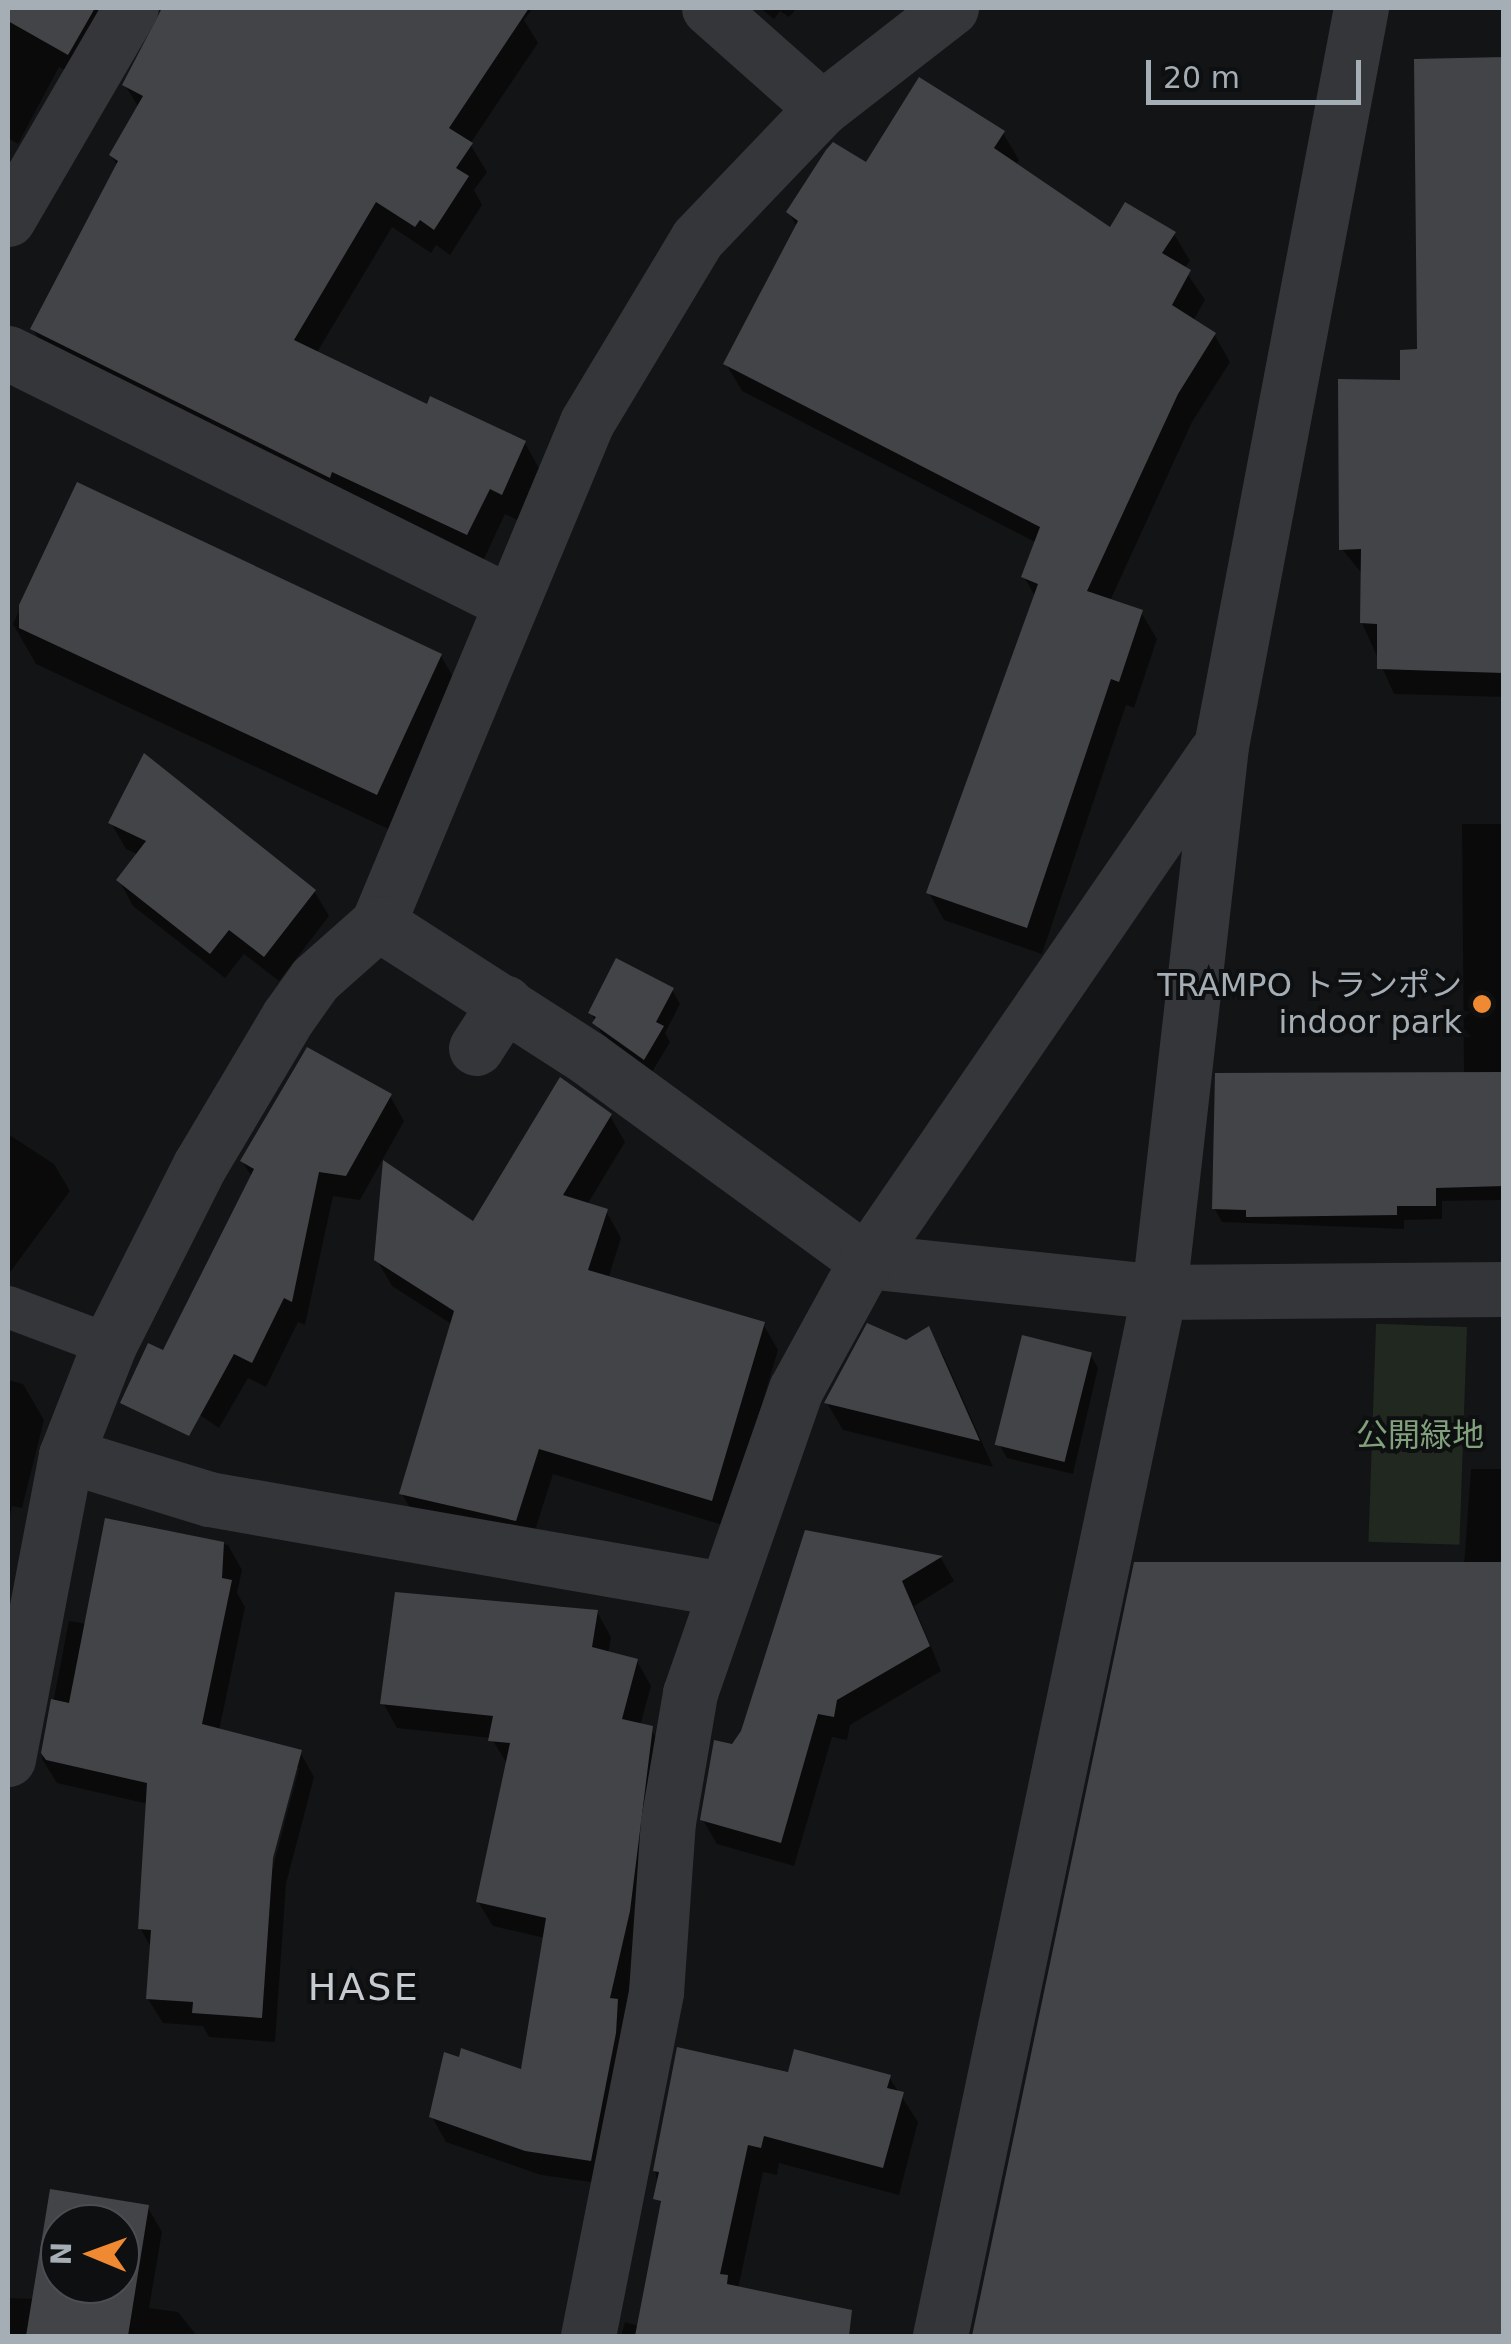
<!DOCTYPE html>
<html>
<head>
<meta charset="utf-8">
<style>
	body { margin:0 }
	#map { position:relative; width:1511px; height:2344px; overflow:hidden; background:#131415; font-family:"DejaVu Sans","Noto Sans JP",sans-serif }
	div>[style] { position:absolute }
	.green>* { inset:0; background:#202820; transform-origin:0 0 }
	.shadow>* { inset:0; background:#0007 }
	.building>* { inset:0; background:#424448; transform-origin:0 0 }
	.lane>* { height:42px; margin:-21px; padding:0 21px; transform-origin:21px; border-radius:21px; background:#34363a }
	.street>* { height:55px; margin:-27.5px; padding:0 27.5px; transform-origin:27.5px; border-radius:27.5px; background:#34363a }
	.dots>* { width:28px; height:28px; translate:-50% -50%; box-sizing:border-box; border:5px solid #0e0f10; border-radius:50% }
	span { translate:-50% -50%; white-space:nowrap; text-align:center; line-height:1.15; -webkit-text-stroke:8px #0e0f10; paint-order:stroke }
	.poi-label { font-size:32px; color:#a5adb5 }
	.right { translate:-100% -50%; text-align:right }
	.park-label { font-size:32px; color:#81a07c }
	.quarter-label { font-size:38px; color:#c6cbd1; letter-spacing:2.5px }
	.frame { position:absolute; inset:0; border:10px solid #a5adb5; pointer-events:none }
	.north { position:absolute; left:40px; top:2204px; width:100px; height:100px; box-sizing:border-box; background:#0e0f10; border:2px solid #4a4e52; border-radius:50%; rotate:271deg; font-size:28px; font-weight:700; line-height:40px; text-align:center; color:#a5adb5 }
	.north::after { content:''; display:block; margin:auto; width:35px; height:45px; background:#ef8a32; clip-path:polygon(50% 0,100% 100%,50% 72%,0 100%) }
	.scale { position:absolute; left:1146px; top:60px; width:215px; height:45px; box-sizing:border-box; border:5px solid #a5adb5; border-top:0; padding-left:12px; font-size:30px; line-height:35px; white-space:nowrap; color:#a5adb5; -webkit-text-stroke:8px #0e0f10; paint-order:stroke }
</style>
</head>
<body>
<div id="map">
	<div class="green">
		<div style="left:1467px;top:1327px;width:218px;height:91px;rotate:92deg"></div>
	</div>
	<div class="shadow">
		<div style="clip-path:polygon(8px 8px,134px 8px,83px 80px,59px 67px,18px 144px,8px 138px)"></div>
		<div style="clip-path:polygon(166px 8px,533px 8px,524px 20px,538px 43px,470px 144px,487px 172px,474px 190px,482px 205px,450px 255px,436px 245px,431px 253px,392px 227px,316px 354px,428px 407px,525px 443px,540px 470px,517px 520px,505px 514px,483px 561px,48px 356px,33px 329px,118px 167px,111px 155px,139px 108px,125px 85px)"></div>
		<div style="clip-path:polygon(760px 8px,797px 8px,789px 17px,780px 11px,774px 19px)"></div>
		<div style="clip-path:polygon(1504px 60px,1504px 697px,1394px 694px,1362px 623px,1363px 575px,1342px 549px,1420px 352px)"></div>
		<div style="clip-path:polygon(1003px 133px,1019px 160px,1016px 165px,1111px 230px,1174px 234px,1190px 261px,1184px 269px,1205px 300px,1193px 321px,1214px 334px,1230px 362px,1192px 422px,1110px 601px,1141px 612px,1157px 639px,1134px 708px,1126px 705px,1042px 954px,944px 920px,929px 893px,1036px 598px,1024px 577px,1037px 543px,742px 391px,726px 364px,797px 228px,789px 212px,866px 165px)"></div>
		<div style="clip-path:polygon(78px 486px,441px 656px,464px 696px,399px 834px,36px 664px,13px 624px)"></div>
		<div style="clip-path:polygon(111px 823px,314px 891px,329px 916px,279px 981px,244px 954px,225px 978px,133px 906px,119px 880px,139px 855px,126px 849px)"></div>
		<div style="clip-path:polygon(1462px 824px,1504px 824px,1504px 1200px,1442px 1201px,1442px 1219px,1404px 1220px,1404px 1229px,1222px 1222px,1214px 1208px,1464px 1074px)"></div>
		<div style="clip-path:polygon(672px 990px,680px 1004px,665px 1033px,670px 1042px,652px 1072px,603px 1037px,591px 1013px)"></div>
		<div style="clip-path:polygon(390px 1096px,404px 1121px,360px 1200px,333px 1196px,305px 1325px,298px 1322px,266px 1387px,248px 1378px,219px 1428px,171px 1395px,252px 1177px,242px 1161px)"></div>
		<div style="clip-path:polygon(610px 1116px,625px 1142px,587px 1205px,606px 1211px,621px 1238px,608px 1279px,763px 1324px,778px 1350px,726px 1526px,553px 1474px,530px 1546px,417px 1520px,402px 1494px,453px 1325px,392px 1286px,377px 1260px,474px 1224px)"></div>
		<div style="clip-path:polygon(8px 1134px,54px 1164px,70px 1191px,8px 1275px)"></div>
		<div style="clip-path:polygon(928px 1329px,944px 1357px,993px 1467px,843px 1430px,827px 1403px)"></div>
		<div style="clip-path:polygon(1090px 1354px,1098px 1368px,1073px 1474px,1007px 1458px,999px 1444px)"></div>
		<div style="clip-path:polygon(8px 1380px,23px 1384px,44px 1420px,22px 1508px,12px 1506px,8px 1524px)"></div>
		<div style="clip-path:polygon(1471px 1469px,1504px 1469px,1504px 2336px,974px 2336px,1136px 1565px,1464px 1565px)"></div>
		<div style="clip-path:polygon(evenodd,107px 1521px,228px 1545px,242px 1570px,237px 1593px,245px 1607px,219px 1731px,300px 1752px,314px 1777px,286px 1884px,275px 2042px,209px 2037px,203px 2026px,163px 2023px,148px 1999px,152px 1949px,140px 1928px,148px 1804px,57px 1783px,42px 1759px,69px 1621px,87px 1624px,107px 1521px,294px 1768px,299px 1768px,272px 1871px,267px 1869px,294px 1768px)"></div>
		<div style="clip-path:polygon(806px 1533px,941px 1558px,954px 1581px,914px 1606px,941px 1671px,850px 1725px,847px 1740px,832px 1737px,794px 1866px,717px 1844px,703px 1820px,744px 1732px)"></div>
		<div style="clip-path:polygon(597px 1612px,611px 1637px,608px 1654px,637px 1661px,651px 1686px,640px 1726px,651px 1729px,665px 1753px,604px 2184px,541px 2175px,446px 2142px,432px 2117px,523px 2072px,545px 1938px,493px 1926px,478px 1902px,508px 1765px,491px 1738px,397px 1728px,383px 1703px)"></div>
		<div style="clip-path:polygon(790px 2075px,889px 2077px,918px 2122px,899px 2195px,779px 2163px,777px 2175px,763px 2172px,738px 2289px,783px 2323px,780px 2336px,621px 2336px,625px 2322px,639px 2326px,662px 2211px,655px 2170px)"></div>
		<div style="clip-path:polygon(evenodd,52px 2192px,148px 2208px,162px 2232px,149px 2308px,178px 2312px,197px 2336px,8px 2336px,8px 2298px,35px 2299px,52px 2192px,60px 2224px,120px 2224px,120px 2284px,60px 2284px,60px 2224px)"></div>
	</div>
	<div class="building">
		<div style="clip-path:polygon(8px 8px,95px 8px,68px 55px,8px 21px)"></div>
		<div style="clip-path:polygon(162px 8px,529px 8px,449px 128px,473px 143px,456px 168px,469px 176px,434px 230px,420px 220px,415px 227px,376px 202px,294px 340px,427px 404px,430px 396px,526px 441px,502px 495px,490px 489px,467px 535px,332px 472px,330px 478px,30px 329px,118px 161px,109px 155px,143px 96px,122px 85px)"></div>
		<div style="clip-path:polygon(1504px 57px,1504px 673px,1377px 669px,1377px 624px,1360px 623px,1361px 549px,1339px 550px,1338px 379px,1400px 380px,1400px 350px,1417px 349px,1414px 59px)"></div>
		<div style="clip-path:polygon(919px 77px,1005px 131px,994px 148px,1110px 227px,1125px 202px,1176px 232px,1162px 253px,1191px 270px,1172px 305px,1216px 333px,1178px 394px,1087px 591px,1143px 610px,1119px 682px,1111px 679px,1027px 928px,926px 893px,1038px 584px,1021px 577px,1040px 527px,723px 364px,798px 221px,786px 212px,826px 150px,833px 142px,866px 162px)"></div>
		<div style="clip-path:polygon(77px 482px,442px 654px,377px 795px,19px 628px,19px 605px)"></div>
		<div style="clip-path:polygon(144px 753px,316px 890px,264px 957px,229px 930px,210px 954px,116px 880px,146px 841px,108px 823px)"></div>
		<div style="clip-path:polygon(616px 958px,674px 988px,656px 1022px,664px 1026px,644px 1060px,592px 1023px,596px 1017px,588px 1013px)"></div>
		<div style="clip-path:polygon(307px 1047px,392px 1094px,346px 1176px,319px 1172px,292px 1302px,284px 1298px,252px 1363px,234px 1354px,189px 1436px,120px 1403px,148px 1343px,163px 1350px,254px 1169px,240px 1161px)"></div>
		<div style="clip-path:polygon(1504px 1072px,1504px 1186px,1436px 1188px,1436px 1206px,1397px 1206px,1397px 1215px,1246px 1217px,1246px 1210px,1212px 1209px,1215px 1073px)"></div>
		<div style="clip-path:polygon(560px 1077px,612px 1114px,563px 1195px,608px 1209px,588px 1270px,765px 1322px,712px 1501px,539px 1449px,516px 1521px,399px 1494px,454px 1311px,374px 1260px,383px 1160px,473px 1221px)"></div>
		<div style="clip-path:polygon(867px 1323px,906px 1340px,929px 1326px,980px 1441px,824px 1403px)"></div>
		<div style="left:1022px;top:1335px;width:72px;height:113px;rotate:14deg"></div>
		<div style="clip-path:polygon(105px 1518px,224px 1542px,222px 1578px,232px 1580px,202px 1724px,302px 1750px,273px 1858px,262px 2018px,192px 2013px,193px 2002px,146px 1999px,151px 1930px,138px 1929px,147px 1783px,46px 1760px,41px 1753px,51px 1699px,69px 1703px)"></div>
		<div style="clip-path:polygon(805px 1530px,943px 1556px,902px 1581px,930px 1646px,837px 1700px,834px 1717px,818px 1714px,781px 1843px,700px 1820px,714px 1740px,732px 1744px,741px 1731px)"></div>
		<div style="clip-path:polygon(1134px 1562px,1504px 1562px,1504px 2336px,972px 2336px)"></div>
		<div style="clip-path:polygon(395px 1592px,598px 1610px,592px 1647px,638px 1659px,622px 1719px,653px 1726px,630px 1911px,610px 1998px,618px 1999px,616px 2033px,591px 2161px,525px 2151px,429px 2117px,444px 2052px,459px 2057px,461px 2048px,521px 2069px,546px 1918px,476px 1902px,510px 1743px,488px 1741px,493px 1716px,380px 1704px)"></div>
		<div style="clip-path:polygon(677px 2047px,788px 2072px,794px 2049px,891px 2075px,887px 2088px,904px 2092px,883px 2168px,764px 2136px,761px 2148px,748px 2145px,720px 2274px,728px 2275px,727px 2284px,852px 2310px,849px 2336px,635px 2336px,661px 2201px,653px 2199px,659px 2172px,653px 2171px)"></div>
		<div style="clip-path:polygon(evenodd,50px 2189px,149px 2205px,128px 2336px,26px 2336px,50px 2189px,60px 2224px,120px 2224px,120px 2284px,60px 2284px,60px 2224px)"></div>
	</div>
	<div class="lane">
		<div style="left:8px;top:1307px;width:108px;rotate:20.6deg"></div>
	</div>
	<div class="street">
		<div style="left:709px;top:8px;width:151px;rotate:41.5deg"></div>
		<div style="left:951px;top:8px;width:163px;rotate:142.2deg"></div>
		<div style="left:822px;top:108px;width:181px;rotate:133.7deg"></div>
		<div style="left:697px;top:239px;width:214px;rotate:121deg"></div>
		<div style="left:587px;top:422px;width:543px;rotate:112.64deg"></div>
		<div style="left:378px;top:923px;width:250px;rotate:32.7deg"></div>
		<div style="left:588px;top:1058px;width:344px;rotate:36.1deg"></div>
		<div style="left:866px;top:1261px;width:295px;rotate:6deg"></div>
		<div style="left:1159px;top:1292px;width:345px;rotate:-0.5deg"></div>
		<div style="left:8px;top:219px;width:244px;rotate:-59.8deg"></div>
		<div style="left:8px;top:353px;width:557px;rotate:26.43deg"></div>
		<div style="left:476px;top:1048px;width:54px;rotate:-57.2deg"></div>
		<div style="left:66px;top:1455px;width:150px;rotate:17.1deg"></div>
		<div style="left:209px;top:1499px;width:522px;rotate:9.93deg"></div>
		<div style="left:8px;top:1759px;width:309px;rotate:-79.2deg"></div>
		<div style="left:66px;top:1455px;width:118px;rotate:-68.6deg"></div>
		<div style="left:109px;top:1345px;width:202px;rotate:-63.2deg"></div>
		<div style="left:200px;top:1165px;width:172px;rotate:-59.3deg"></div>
		<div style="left:288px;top:1017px;width:47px;rotate:-54.6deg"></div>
		<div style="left:315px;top:979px;width:84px;rotate:-41.6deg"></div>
		<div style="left:588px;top:2336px;width:351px;rotate:-78.8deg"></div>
		<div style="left:656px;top:1992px;width:170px;rotate:-86deg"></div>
		<div style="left:668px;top:1822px;width:131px;rotate:-80.3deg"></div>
		<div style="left:690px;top:1693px;width:322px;rotate:-70.8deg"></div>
		<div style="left:796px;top:1389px;width:146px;rotate:-61.3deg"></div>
		<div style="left:866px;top:1261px;width:616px;rotate:-55.51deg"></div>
		<div style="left:940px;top:2336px;width:1067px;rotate:-78.15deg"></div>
		<div style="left:1159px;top:1292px;width:550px;rotate:-83.52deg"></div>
		<div style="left:1221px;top:746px;width:751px;rotate:-79.26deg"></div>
	</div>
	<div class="dots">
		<div style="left:1482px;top:1004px;background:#ef8a32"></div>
	</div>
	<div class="poi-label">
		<span class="right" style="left:1462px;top:1004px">TRAMPO トランポン<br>indoor park</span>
	</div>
	<div class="park-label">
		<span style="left:1420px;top:1435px">公開緑地</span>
	</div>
	<div class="quarter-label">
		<span style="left:364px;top:1988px">HASE</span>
	</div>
	<div class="frame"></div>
	<div class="north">N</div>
	<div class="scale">20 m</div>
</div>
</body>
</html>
